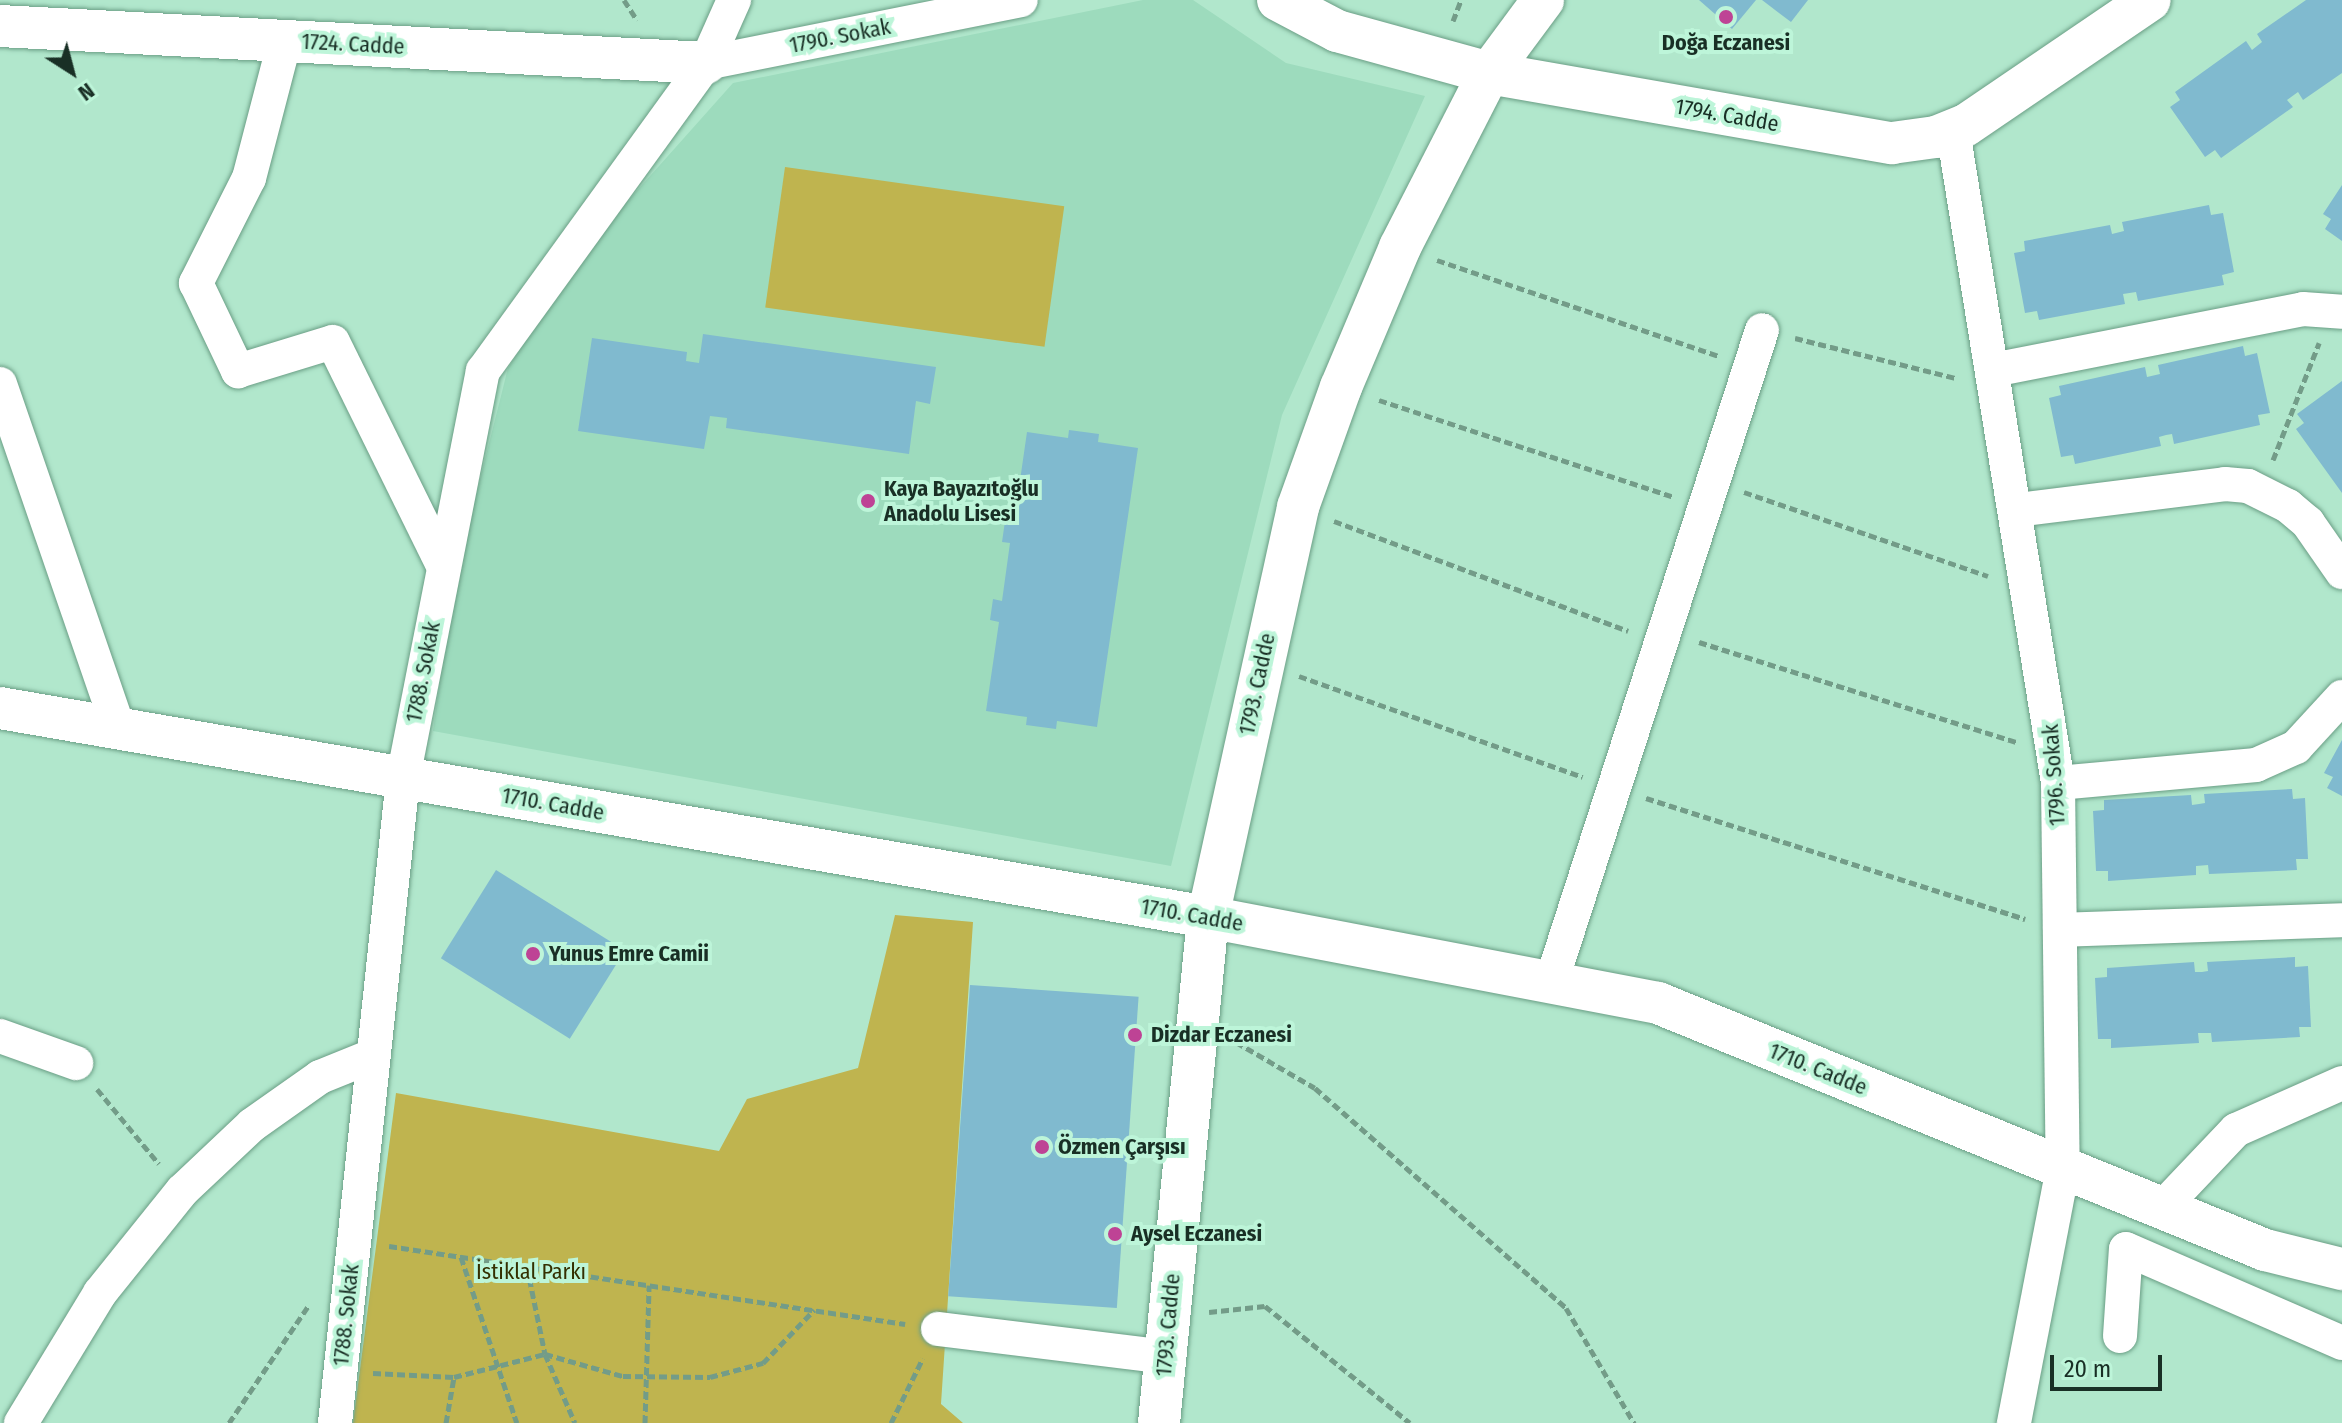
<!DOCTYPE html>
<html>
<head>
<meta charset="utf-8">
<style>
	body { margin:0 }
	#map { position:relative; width:2342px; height:1423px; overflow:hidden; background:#b1e7cc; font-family:"Fira Sans Condensed",sans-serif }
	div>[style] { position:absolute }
	.built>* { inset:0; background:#9ddbbd }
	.green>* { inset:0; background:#bfb44f; transform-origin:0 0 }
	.building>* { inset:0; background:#80bacf; transform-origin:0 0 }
	.path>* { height:5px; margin-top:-2.5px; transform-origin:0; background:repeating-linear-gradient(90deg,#739c88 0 8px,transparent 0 12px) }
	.roads { filter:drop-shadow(0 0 2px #6a9e85) drop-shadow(0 0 2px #6a9e85) }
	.minor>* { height:34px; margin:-17px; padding:0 17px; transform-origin:17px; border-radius:17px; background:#fff }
	.tertiary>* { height:42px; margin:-21px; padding:0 21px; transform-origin:21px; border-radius:21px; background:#fff }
	.dots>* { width:22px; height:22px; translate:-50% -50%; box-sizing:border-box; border:4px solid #bdf5d9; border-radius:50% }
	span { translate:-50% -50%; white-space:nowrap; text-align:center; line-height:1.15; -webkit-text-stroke:8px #bdf5d9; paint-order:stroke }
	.street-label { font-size:22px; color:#192f25 }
	.poi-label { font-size:22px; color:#192f25; font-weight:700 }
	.left { translate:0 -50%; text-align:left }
	.park-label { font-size:22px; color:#342f00 }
	.north { position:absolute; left:32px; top:32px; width:80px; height:80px; -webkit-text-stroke:6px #bdf5d9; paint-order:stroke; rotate:144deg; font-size:22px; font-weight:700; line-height:32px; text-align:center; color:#192f25 }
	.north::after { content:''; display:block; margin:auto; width:28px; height:36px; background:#192f25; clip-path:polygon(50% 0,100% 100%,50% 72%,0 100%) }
	.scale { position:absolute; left:2050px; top:1355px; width:112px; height:36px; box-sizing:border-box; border:4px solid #192f25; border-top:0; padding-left:10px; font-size:24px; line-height:28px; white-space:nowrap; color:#192f25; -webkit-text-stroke:6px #bdf5d9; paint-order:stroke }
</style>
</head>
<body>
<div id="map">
	<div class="built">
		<div style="clip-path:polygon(1143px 0,1193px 0,1286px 63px,1425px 96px,1282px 415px,1171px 866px,433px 731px,453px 587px,508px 368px,585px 249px,733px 83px)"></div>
	</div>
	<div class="green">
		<div style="left:785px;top:167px;width:282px;height:142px;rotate:8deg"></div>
		<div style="clip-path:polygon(895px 915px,973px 922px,941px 1404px,963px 1423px,353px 1423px,396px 1093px,719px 1151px,747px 1099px,858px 1068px)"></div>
	</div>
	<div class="building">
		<div style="clip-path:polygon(1699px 0,1756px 0,1732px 29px)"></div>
		<div style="clip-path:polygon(1762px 0,1808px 0,1791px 22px)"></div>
		<div style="clip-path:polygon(2306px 0,2342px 0,2342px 73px,2303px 100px,2298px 92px,2287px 100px,2293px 107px,2221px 158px,2215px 150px,2205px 157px,2170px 107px,2180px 100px,2175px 92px,2246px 41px,2252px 50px,2262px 42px,2257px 34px)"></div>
		<div style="clip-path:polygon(2342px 185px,2342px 241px,2325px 229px,2331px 219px,2323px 214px)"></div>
		<div style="clip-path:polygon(2209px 205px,2211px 215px,2223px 213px,2234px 272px,2222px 275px,2224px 285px,2138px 301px,2136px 292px,2123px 294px,2125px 304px,2039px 320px,2037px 311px,2025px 313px,2014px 253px,2025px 251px,2024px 241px,2110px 225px,2112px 234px,2124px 231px,2122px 222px)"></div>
		<div style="clip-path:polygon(703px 334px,936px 367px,930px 404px,916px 401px,909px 454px,726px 428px,727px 418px,710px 416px,704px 449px,578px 431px,592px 338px,687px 352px,686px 361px,699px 363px)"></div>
		<div style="clip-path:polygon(2243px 346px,2245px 356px,2257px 353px,2270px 413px,2258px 415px,2260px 425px,2174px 444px,2172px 434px,2166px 435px,2159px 437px,2161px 446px,2075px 464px,2073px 455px,2061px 457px,2049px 398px,2061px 395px,2059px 386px,2145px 367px,2147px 377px,2160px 374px,2158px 365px)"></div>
		<div style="clip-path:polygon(2342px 381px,2342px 493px,2296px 429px,2304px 423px,2297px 414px)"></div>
		<div style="clip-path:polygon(1069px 430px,1099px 434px,1098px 442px,1138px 448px,1097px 727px,1057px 721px,1056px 729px,1026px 725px,1027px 717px,986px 711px,999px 622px,990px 620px,993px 599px,1002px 601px,1010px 543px,1002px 542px,1005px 521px,1014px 522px,1027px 432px,1068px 438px)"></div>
		<div style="clip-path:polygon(2342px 740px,2342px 796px,2327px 788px,2333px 777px,2324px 773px)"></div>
		<div style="clip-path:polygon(2292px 789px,2293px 799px,2305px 798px,2308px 859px,2296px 859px,2297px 870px,2209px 874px,2208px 865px,2196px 866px,2196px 875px,2108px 881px,2108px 871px,2096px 871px,2093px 811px,2104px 810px,2104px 800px,2191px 795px,2192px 805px,2199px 804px,2205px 803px,2204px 794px)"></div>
		<div style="left:496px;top:870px;width:152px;height:104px;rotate:32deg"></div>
		<div style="clip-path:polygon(2295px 957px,2295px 967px,2308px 966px,2311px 1027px,2299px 1027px,2300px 1037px,2212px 1042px,2211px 1033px,2198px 1033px,2199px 1043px,2111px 1048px,2111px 1039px,2098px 1039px,2095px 978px,2107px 977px,2107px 968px,2194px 962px,2195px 972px,2202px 972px,2208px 971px,2207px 962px)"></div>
		<div style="left:970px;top:985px;width:169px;height:312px;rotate:4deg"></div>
	</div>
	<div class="path">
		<div style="left:624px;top:0;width:24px;rotate:57deg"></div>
		<div style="left:1453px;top:21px;width:22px;rotate:-69deg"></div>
		<div style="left:1437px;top:260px;width:298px;rotate:18.8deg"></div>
		<div style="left:1795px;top:338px;width:166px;rotate:14deg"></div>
		<div style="left:1379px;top:400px;width:311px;rotate:18.2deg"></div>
		<div style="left:2273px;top:460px;width:126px;rotate:-68.5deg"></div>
		<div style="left:1744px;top:492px;width:258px;rotate:19deg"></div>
		<div style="left:1334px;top:521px;width:314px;rotate:20.5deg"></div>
		<div style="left:1699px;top:642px;width:333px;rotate:17.5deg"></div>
		<div style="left:1299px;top:676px;width:301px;rotate:19.6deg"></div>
		<div style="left:1646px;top:798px;width:398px;rotate:17.7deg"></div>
		<div style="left:1236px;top:1042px;width:91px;rotate:30.2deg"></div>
		<div style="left:1315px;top:1088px;width:334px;rotate:41.2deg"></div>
		<div style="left:1566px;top:1308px;width:134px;rotate:59.4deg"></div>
		<div style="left:97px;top:1089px;width:97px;rotate:50.4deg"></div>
		<div style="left:389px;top:1246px;width:522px;rotate:8.6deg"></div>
		<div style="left:461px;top:1257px;width:175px;rotate:71.4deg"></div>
		<div style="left:527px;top:1267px;width:89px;rotate:78.3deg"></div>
		<div style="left:545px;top:1354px;width:75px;rotate:66.5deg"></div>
		<div style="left:1209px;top:1312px;width:56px;rotate:-6.1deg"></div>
		<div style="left:1265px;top:1306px;width:186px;rotate:38.9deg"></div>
		<div style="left:373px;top:1373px;width:81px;rotate:2.8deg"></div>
		<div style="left:454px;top:1377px;width:94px;rotate:-14.2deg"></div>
		<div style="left:545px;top:1354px;width:81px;rotate:15.8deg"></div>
		<div style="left:623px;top:1376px;width:87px;rotate:0.7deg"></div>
		<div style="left:710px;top:1377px;width:55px;rotate:-14.8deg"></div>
		<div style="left:763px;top:1363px;width:74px;rotate:-46.1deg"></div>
		<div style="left:229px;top:1423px;width:143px;rotate:-55.9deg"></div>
		<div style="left:446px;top:1423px;width:47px;rotate:-80.1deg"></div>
		<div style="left:645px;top:1423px;width:138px;rotate:-88.3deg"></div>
		<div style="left:891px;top:1423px;width:72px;rotate:-63.8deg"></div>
	</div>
	<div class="roads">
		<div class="minor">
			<div style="left:285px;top:40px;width:143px;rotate:104.6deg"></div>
			<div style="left:249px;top:178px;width:118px;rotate:116.8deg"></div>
			<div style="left:196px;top:283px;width:98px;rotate:64.5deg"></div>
			<div style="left:238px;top:371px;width:99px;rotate:-17deg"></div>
			<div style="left:333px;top:342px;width:250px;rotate:63.8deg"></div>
			<div style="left:706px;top:63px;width:321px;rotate:-11.3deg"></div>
			<div style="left:1953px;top:131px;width:660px;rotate:80.85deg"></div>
			<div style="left:2058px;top:783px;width:385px;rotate:89.3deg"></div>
			<div style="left:2063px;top:1168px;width:260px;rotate:100.9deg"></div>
			<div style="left:1993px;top:370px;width:316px;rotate:-11.1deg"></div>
			<div style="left:2303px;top:309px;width:39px;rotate:4deg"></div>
			<div style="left:0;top:384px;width:365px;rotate:71deg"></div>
			<div style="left:2017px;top:510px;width:210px;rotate:-7.1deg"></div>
			<div style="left:2225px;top:484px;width:23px;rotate:5deg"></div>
			<div style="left:2248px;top:486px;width:45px;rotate:26.6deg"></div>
			<div style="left:2288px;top:506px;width:26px;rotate:40deg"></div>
			<div style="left:2308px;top:523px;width:60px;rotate:55.2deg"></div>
			<div style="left:2058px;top:783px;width:199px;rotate:-5.2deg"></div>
			<div style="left:2256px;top:765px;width:44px;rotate:-24.2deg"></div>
			<div style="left:2296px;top:747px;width:68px;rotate:-47.4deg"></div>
			<div style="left:2060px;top:930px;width:282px;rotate:-2deg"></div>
			<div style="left:1551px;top:983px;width:686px;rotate:-72.09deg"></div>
			<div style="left:0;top:1036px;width:81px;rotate:19.6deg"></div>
			<div style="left:2162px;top:1208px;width:108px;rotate:-46.5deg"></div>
			<div style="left:2236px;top:1130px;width:116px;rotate:-23.9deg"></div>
			<div style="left:938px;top:1329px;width:229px;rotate:7deg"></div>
			<div style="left:2120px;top:1336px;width:87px;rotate:-86.1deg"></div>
			<div style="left:2126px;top:1249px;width:236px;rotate:23.5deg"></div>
			<div style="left:21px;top:1423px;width:152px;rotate:-58.7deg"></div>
			<div style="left:100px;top:1293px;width:131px;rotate:-51.2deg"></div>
			<div style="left:182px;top:1191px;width:96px;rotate:-43.3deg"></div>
			<div style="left:252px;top:1125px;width:83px;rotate:-35.2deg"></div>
			<div style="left:320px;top:1077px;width:56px;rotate:-22deg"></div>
			<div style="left:335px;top:1423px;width:649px;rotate:-83.98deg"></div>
			<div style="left:403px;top:778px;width:415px;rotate:-78.9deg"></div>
			<div style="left:483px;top:371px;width:380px;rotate:-54.1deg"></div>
			<div style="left:706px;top:63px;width:69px;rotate:-66deg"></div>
		</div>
		<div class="tertiary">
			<div style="left:1278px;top:0;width:67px;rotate:27.7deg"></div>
			<div style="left:1337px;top:31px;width:158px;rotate:15.4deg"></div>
			<div style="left:1489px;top:73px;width:409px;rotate:9.9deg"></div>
			<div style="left:1892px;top:143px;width:44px;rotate:-7.8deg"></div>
			<div style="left:1936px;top:137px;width:32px;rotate:-22deg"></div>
			<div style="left:1966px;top:125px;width:222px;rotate:-34.2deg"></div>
			<div style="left:0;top:26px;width:707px;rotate:3deg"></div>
			<div style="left:0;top:708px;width:1226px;rotate:9.82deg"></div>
			<div style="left:1208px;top:917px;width:458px;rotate:10.8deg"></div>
			<div style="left:1658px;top:1003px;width:655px;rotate:22.14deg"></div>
			<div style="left:2265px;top:1250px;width:79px;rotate:13.9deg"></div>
			<div style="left:1159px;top:1423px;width:508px;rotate:-84.47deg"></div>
			<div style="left:1208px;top:917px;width:420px;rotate:-77.6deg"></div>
			<div style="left:1298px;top:507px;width:127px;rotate:-70.3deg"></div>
			<div style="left:1341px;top:387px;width:152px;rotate:-67.1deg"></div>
			<div style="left:1400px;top:247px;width:195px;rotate:-62.9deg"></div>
			<div style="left:1489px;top:73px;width:91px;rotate:-53.5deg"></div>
		</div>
	</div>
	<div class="dots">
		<div style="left:1726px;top:17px;background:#be4395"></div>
		<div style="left:868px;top:501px;background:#be4395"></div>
		<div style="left:533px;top:954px;background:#be4395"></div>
		<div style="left:1135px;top:1035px;background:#be4395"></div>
		<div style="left:1042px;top:1147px;background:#be4395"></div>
		<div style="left:1115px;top:1234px;background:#be4395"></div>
	</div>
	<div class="street-label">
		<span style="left:840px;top:36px;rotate:-11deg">1790. Sokak</span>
		<span style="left:353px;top:44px;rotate:3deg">1724. Cadde</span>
		<span style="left:1727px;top:115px;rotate:10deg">1794. Cadde</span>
		<span style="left:423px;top:672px;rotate:-79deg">1788. Sokak</span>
		<span style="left:1257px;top:684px;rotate:-78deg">1793. Cadde</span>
		<span style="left:2054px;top:775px;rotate:-94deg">1796. Sokak</span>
		<span style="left:553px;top:804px;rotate:10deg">1710. Cadde</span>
		<span style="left:1192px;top:915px;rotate:10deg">1710. Cadde</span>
		<span style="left:1818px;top:1069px;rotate:22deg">1710. Cadde</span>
		<span style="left:346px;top:1315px;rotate:-84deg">1788. Sokak</span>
		<span style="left:1168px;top:1325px;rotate:-85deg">1793. Cadde</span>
	</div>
	<div class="poi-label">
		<span style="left:1726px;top:43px">Doğa Eczanesi</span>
		<span class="left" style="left:884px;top:501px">Kaya Bayazıtoğlu<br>Anadolu Lisesi</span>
		<span class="left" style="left:549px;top:954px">Yunus Emre Camii</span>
		<span class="left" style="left:1151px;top:1035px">Dizdar Eczanesi</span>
		<span class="left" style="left:1058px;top:1147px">Özmen Çarşısı</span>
		<span class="left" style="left:1131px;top:1234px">Aysel Eczanesi</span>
	</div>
	<div class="park-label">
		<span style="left:531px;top:1272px">İstiklal Parkı</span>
	</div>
	<div class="north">N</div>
	<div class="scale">20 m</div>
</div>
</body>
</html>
